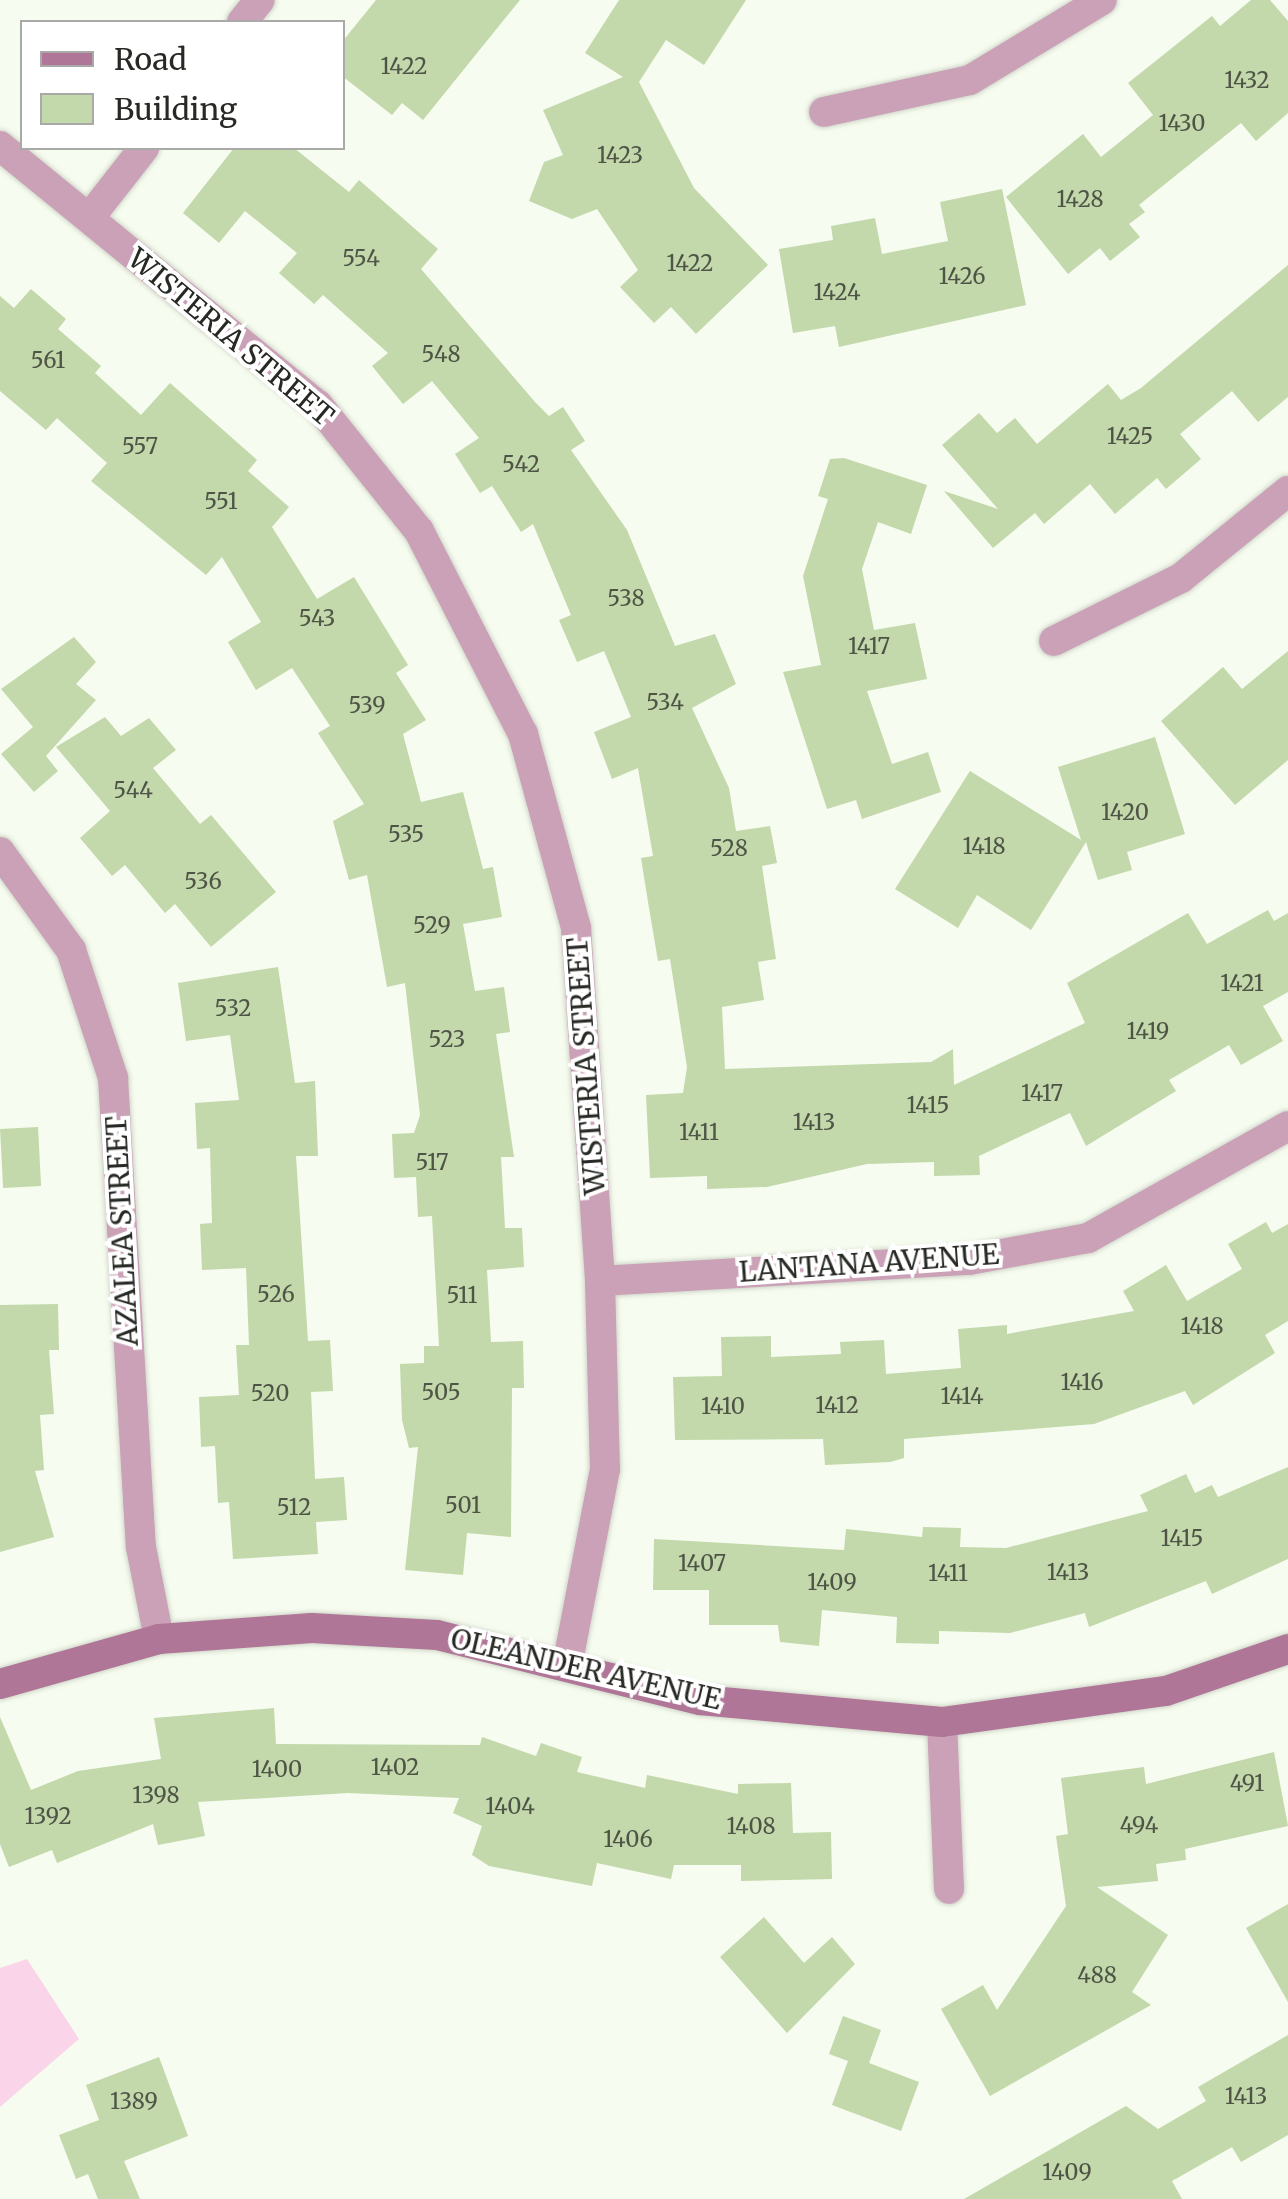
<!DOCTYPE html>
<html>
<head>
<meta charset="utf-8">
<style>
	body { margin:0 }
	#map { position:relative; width:1288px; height:2199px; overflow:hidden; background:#f6fcef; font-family:Merriweather,serif }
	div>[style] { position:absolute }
	.green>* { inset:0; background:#fad5e9 }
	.building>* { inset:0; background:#c3d8ab; transform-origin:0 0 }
	.roads { filter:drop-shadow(0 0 2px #d1d6ca) drop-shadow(0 0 2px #d1d6ca) }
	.street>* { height:30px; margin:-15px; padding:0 15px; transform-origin:15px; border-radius:15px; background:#caa1b7 }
	.secondary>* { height:30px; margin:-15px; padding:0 15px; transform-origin:15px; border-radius:15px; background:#b07697 }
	span { translate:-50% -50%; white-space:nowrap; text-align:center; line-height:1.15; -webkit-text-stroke:8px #fff; paint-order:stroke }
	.number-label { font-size:22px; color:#4e5546 }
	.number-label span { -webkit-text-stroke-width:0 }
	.street-label { font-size:28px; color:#272924 }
	.legend { position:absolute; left:20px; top:20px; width:325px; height:130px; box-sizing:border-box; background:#fff; border:2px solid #a9a9a7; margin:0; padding:12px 18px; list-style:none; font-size:30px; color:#272924 }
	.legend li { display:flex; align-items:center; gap:20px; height:50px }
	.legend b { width:50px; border:2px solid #a9a9a7 }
</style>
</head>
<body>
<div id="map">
	<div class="green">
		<div style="clip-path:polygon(27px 1959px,79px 2039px,0 2107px,0 1968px)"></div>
	</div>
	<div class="building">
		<div style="clip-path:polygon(376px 0,520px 0,423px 120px,402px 103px,392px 115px,342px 76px,342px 42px)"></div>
		<div style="clip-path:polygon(619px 0,746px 0,704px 65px,666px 40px,639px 82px,694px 188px,768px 265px,696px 334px,671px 307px,654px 323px,620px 287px,638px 270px,597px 209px,572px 219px,529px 201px,544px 162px,563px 155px,543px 110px,623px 77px,585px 53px)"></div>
		<div style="clip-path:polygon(1251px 0,1270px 0,1288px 21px,1288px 113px,1256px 141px,1241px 123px,1139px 205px,1145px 212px,1129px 224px,1140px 237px,1110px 261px,1100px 248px,1068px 274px,1006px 197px,1083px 134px,1101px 157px,1153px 115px,1128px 83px,1212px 16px,1220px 26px)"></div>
		<div style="clip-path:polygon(234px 148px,294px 148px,349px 192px,359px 180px,438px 249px,421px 269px,535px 402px,549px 416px,563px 407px,585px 441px,571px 450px,627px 530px,675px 646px,715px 634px,736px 684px,692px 708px,729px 788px,736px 831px,770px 826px,777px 863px,762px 866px,776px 959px,758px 962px,764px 1000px,722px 1007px,725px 1069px,931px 1062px,953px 1049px,954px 1085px,1085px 1023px,1067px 983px,1188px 913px,1207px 944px,1268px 910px,1274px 921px,1288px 913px,1288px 992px,1263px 1006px,1283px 1041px,1241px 1065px,1229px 1045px,1169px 1080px,1176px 1091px,1086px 1146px,1070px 1113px,979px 1156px,980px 1175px,934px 1176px,934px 1162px,867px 1164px,767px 1187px,707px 1189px,707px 1176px,650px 1178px,646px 1095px,683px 1093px,687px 1067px,670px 959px,658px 961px,648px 902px,641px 858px,653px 856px,638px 768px,612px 779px,594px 732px,631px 717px,604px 651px,577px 662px,559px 620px,571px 615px,533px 524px,521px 532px,492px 486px,480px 493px,455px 454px,479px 438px,432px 381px,403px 404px,372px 366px,388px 353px,323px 295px,314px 304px,279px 273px,297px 253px,245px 211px,219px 243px,183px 213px)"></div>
		<div style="clip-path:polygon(1002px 189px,1026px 305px,839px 347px,835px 326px,793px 333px,779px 249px,833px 240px,831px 226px,875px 218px,882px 254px,948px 241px,940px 202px)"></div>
		<div style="clip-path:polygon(1288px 265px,1288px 397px,1258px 422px,1232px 391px,1180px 434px,1201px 459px,1166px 489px,1157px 478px,1115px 514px,1090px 484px,1044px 524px,1035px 513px,993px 548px,944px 491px,998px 509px,942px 445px,979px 413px,997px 433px,1015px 418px,1037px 444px,1108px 384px,1121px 400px,1141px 388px)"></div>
		<div style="clip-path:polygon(31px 289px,66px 319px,58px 329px,101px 366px,95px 373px,141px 415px,170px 383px,257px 460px,248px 471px,289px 507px,272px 527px,317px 599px,354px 577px,408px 665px,396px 673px,426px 720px,403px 734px,421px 802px,463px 792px,483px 869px,493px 867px,502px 917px,463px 924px,475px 991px,504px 987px,510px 1032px,496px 1034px,514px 1157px,501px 1157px,505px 1228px,522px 1228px,524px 1267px,487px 1270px,491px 1342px,523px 1341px,524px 1388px,512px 1388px,511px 1537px,467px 1533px,463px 1575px,405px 1570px,418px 1447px,409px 1448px,402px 1420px,400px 1364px,424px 1363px,424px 1346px,439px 1346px,432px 1216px,418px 1217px,416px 1177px,394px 1178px,392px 1134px,414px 1133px,420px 1115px,405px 983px,387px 987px,367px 875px,349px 880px,333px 821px,364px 804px,318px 733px,330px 726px,292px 668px,256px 690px,228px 642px,261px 622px,222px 557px,206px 575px,91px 481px,107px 463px,57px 418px,46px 430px,0 391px,0 296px,14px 308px)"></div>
		<div style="clip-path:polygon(844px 458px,927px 485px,911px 534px,878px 522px,862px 569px,874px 630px,915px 623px,927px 679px,867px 691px,892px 764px,928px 752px,941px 792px,862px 819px,856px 800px,827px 809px,783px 672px,821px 665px,803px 576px,828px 499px,818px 496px,830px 459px)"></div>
		<div style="clip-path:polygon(74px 637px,96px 662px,76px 684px,96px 700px,46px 756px,58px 771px,34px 792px,1px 754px,33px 727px,1px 689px)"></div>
		<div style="clip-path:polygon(1288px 651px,1288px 760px,1235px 805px,1161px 721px,1223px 667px,1242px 689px)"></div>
		<div style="clip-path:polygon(105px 717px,121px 736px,149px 718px,176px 750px,153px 768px,200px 824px,211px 815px,276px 892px,211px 947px,175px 904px,165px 913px,125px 865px,112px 876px,80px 838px,110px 811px,56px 747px)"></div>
		<div style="clip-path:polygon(1155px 737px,1185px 834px,1127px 852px,1132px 870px,1098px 880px,1086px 842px,1031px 930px,977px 895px,958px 928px,895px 889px,970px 771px,1081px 840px,1058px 767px)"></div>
		<div style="clip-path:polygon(278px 967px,295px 1083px,315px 1081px,318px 1156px,296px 1156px,308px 1341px,330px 1340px,333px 1391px,311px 1392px,315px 1479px,344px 1477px,347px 1520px,316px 1522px,318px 1554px,233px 1559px,229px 1502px,218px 1503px,215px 1446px,201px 1447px,199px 1397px,239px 1395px,236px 1345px,249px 1345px,246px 1268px,202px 1270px,200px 1224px,212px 1223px,210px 1148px,197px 1149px,195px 1103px,239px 1100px,230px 1035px,186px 1041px,178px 983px)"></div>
		<div style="left:38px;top:1127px;width:59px;height:38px;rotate:87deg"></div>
		<div style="clip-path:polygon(1266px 1222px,1272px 1233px,1288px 1224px,1288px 1321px,1265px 1335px,1275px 1353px,1193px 1405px,1185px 1391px,1094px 1424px,904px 1439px,904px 1458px,890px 1462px,825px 1465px,823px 1439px,675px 1440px,673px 1377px,722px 1376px,721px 1337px,771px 1336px,771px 1357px,841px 1354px,840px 1342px,884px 1340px,886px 1374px,961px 1368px,958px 1329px,1007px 1325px,1007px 1334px,1134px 1311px,1123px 1291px,1166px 1265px,1187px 1301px,1242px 1269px,1228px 1244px)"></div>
		<div style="clip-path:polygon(58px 1304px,59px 1350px,49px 1350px,54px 1414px,40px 1415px,44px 1470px,35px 1471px,54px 1537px,0 1552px,0 1305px)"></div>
		<div style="clip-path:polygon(1288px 1467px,1288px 1559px,1212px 1594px,1206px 1581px,1089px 1627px,1085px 1613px,1010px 1633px,939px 1631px,939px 1644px,896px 1643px,897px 1617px,822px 1610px,819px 1646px,780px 1642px,778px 1625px,709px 1625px,709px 1590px,653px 1590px,654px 1539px,844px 1550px,846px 1529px,922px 1537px,923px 1527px,961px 1528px,960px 1547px,1006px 1548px,1148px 1511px,1140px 1495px,1186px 1474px,1195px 1493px,1212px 1485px,1218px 1497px)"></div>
		<div style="clip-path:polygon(274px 1708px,276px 1744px,480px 1745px,482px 1737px,536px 1756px,541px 1743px,582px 1757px,577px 1772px,645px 1788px,647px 1775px,738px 1794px,738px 1784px,791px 1783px,793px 1833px,831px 1832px,832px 1879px,741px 1881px,741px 1865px,674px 1865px,671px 1879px,597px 1863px,592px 1886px,489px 1866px,472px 1855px,482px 1826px,453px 1813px,459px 1798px,348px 1793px,198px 1802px,205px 1836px,158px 1845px,153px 1824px,57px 1863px,52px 1850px,9px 1867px,0 1844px,0 1717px,31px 1790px,78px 1771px,161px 1759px,154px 1718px)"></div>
		<div style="clip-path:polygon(1274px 1752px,1288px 1826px,1185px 1849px,1186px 1860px,1156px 1864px,1158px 1881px,1097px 1887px,1168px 1935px,1132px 1992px,1151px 2005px,990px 2096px,941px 2009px,983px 1985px,997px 2010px,1066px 1906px,1056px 1836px,1068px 1834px,1061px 1778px,1144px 1767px,1146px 1784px)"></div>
		<div style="clip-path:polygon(1288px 1904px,1288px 2002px,1246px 1928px)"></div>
		<div style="clip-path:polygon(764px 1917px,804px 1963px,832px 1937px,855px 1964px,787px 2033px,720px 1957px)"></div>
		<div style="clip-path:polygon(843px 2016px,881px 2030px,869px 2063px,919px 2082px,901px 2131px,832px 2105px,848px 2061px,829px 2054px)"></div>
		<div style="clip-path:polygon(1288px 2035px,1288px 2135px,1241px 2162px,1232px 2147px,1172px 2181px,1182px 2199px,964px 2199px,1126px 2106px,1158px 2129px,1206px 2101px,1198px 2087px)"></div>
		<div style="clip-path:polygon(159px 2057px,188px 2136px,124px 2161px,140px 2199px,98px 2199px,88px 2174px,76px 2179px,59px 2135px,99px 2120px,86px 2085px)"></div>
	</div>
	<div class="roads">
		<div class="street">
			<div style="left:242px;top:22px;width:28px;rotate:-51deg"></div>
			<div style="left:824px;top:112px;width:149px;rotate:-12.4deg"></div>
			<div style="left:970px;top:80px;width:154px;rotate:-31.2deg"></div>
			<div style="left:0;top:146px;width:410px;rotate:39.2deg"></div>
			<div style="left:318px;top:405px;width:161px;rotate:51.3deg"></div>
			<div style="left:419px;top:531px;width:228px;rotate:62.9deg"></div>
			<div style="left:523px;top:734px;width:201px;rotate:74.7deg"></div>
			<div style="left:576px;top:928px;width:354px;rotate:86.1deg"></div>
			<div style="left:600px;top:1281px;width:188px;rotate:88.5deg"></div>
			<div style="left:605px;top:1469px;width:197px;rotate:100.9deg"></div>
			<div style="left:90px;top:217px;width:88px;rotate:-52deg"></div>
			<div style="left:1054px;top:641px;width:142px;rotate:-26.4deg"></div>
			<div style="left:1181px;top:578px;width:138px;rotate:-39.1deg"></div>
			<div style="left:0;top:852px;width:121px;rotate:54.1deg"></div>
			<div style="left:71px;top:950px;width:135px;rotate:71.8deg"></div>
			<div style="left:113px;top:1078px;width:470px;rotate:86.6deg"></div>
			<div style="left:141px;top:1547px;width:94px;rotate:78.9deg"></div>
			<div style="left:600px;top:1281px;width:370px;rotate:-3.3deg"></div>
			<div style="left:969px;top:1260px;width:121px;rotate:-10.5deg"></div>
			<div style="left:1088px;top:1238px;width:229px;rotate:-29.2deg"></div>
			<div style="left:942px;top:1722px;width:167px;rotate:87.6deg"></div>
		</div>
		<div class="secondary">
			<div style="left:0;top:1684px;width:165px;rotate:-15.8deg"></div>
			<div style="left:159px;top:1639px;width:153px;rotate:-4.1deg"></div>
			<div style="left:312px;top:1628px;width:125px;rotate:3.2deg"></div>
			<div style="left:437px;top:1635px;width:271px;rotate:13.9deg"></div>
			<div style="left:700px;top:1700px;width:243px;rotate:5.2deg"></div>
			<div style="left:942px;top:1722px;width:226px;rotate:-7.9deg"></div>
			<div style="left:1166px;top:1691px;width:129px;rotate:-19deg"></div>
		</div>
	</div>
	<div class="number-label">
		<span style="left:404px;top:67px">1422</span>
		<span style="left:1247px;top:81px">1432</span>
		<span style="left:1182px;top:124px">1430</span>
		<span style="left:620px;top:156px">1423</span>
		<span style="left:1080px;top:200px">1428</span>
		<span style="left:361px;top:259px">554</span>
		<span style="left:690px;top:264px">1422</span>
		<span style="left:962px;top:277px">1426</span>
		<span style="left:837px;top:293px">1424</span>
		<span style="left:441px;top:355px">548</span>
		<span style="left:48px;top:361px">561</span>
		<span style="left:1130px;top:437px">1425</span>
		<span style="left:140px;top:447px">557</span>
		<span style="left:521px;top:465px">542</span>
		<span style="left:221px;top:502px">551</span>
		<span style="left:626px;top:599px">538</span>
		<span style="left:317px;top:619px">543</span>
		<span style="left:869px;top:647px">1417</span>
		<span style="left:665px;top:703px">534</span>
		<span style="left:367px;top:706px">539</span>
		<span style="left:133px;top:791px">544</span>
		<span style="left:1125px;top:813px">1420</span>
		<span style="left:406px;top:835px">535</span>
		<span style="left:984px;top:847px">1418</span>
		<span style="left:729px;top:849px">528</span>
		<span style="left:203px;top:882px">536</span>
		<span style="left:432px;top:926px">529</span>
		<span style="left:1242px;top:984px">1421</span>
		<span style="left:233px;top:1009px">532</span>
		<span style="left:1148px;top:1032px">1419</span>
		<span style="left:447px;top:1040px">523</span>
		<span style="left:1042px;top:1094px">1417</span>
		<span style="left:928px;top:1106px">1415</span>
		<span style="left:814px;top:1123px">1413</span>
		<span style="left:699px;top:1133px">1411</span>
		<span style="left:432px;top:1163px">517</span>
		<span style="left:276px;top:1295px">526</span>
		<span style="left:462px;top:1296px">511</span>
		<span style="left:1202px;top:1327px">1418</span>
		<span style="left:1082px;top:1383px">1416</span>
		<span style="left:441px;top:1393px">505</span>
		<span style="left:270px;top:1394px">520</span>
		<span style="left:962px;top:1397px">1414</span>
		<span style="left:837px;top:1406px">1412</span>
		<span style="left:723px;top:1407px">1410</span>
		<span style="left:463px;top:1506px">501</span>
		<span style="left:294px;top:1508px">512</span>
		<span style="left:1182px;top:1539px">1415</span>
		<span style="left:702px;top:1564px">1407</span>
		<span style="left:1068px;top:1573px">1413</span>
		<span style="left:948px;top:1574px">1411</span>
		<span style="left:832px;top:1583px">1409</span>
		<span style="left:395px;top:1768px">1402</span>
		<span style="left:277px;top:1770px">1400</span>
		<span style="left:1247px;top:1784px">491</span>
		<span style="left:156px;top:1796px">1398</span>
		<span style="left:510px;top:1807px">1404</span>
		<span style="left:48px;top:1817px">1392</span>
		<span style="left:1139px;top:1826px">494</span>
		<span style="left:751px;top:1827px">1408</span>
		<span style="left:628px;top:1840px">1406</span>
		<span style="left:1097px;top:1976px">488</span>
		<span style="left:1246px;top:2097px">1413</span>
		<span style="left:134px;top:2102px">1389</span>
		<span style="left:1067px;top:2173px">1409</span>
	</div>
	<div class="street-label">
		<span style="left:231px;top:337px;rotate:40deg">WISTERIA STREET</span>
		<span style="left:586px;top:1066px;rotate:-94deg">WISTERIA STREET</span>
		<span style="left:122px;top:1231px;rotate:-93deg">AZALEA STREET</span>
		<span style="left:869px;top:1263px;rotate:-4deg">LANTANA AVENUE</span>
		<span style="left:586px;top:1669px;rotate:13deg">OLEANDER AVENUE</span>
	</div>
	<ul class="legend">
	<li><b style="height:12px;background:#b07697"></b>Road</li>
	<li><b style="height:28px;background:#c3d8ab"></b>Building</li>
	</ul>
</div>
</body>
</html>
